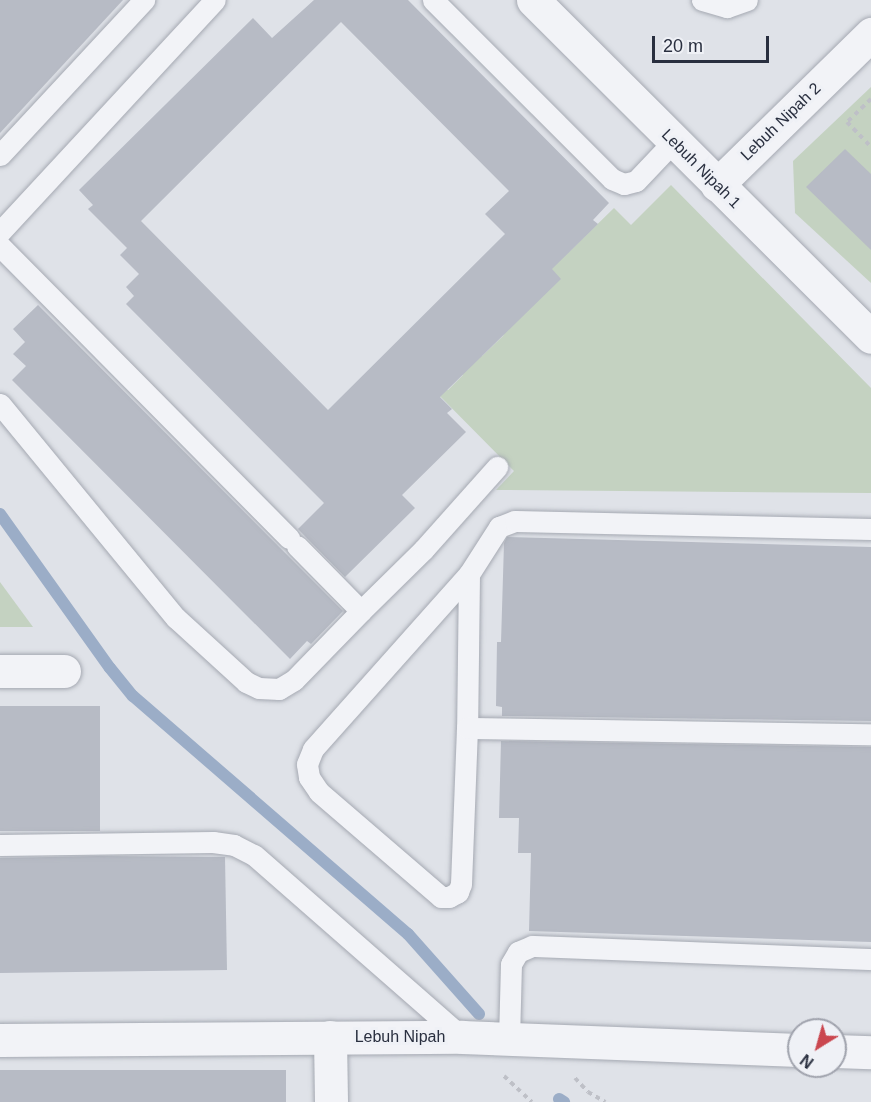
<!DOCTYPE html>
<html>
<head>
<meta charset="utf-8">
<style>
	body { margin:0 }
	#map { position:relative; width:871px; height:1102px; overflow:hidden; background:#dfe2e8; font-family:Arial,sans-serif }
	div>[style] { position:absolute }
	.green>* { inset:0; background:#c4d2c1 }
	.stream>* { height:12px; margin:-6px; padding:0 6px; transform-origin:6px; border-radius:6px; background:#9badc7 }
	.building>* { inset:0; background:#b7bbc5; transform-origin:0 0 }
	.path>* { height:4px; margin-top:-2px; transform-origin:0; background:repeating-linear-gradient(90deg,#bec0c7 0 4.5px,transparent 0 9px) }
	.roads { filter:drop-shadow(0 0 2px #a5a9b2) drop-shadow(0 0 2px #a5a9b2) }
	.lane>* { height:21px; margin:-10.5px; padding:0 10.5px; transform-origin:10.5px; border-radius:10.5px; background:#f2f3f7 }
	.street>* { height:33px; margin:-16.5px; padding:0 16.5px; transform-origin:16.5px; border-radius:16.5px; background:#f2f3f7 }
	span { translate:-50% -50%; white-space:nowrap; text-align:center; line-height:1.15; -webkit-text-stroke:6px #eff1f6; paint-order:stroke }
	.street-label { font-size:16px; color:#292f3f }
	.north { position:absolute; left:787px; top:1018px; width:60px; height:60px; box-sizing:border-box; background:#eff1f6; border:2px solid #a0a3ad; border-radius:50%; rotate:217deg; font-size:16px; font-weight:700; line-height:24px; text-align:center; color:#292f3f }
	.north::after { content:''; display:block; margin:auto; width:21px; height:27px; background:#ca474f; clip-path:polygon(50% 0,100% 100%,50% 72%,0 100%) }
	.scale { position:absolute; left:652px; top:36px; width:117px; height:27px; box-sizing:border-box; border:3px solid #292f3f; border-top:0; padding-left:8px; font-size:18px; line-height:21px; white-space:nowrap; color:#292f3f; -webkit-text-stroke:4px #eff1f6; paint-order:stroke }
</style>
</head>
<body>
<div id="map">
	<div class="green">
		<div style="clip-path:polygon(871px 87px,871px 283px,795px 213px,793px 161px)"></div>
		<div style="clip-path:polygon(671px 185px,871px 388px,871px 493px,496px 490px,514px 471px,422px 378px,448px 390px,463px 375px,456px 367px,475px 348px,482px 356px,503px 336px,542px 260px,570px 251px,614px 208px,631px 225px)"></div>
		<div style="clip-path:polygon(0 582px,33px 627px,0 627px)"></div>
	</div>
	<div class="stream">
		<div style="left:0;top:514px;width:189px;rotate:54.5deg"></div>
		<div style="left:110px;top:668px;width:36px;rotate:51deg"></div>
		<div style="left:133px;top:696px;width:364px;rotate:40.9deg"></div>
		<div style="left:408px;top:934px;width:107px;rotate:48.4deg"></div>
		<div style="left:559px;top:1099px;width:6px;rotate:31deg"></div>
	</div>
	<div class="building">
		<div style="clip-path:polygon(0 0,123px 0,0 133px)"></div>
		<div style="clip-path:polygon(evenodd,314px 0,408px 0,609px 203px,593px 220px,598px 224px,552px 269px,561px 279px,440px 397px,452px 409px,447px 413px,466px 432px,402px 495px,415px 508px,345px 577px,298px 529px,324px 503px,126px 304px,134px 296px,126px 287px,139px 274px,120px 255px,127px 248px,88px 209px,93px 205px,79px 190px,253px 18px,272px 38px,314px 0,341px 22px,509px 191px,485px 214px,505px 234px,328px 410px,141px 221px,341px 22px)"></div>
		<div style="clip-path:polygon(845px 149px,871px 174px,871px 250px,806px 187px)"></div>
		<div style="clip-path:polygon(38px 305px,343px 611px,311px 644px,307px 641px,290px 659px,12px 380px,26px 366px,13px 354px,25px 342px,13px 329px)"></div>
		<div style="clip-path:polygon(507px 537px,871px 547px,871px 721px,502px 716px,502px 707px,496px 706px,497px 642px,501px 642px,504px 543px)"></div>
		<div style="left:100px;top:706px;width:125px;height:100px;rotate:90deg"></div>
		<div style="clip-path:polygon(501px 741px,871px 747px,871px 942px,529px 931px,531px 853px,518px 853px,519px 818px,499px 818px)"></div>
		<div style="clip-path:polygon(99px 856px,225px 857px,227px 970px,0 973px,0 858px)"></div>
		<div style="left:0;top:1070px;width:286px;height:32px"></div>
	</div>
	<div class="path">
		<div style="left:871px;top:99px;width:33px;rotate:136deg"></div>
		<div style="left:847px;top:122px;width:35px;rotate:46deg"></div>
		<div style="left:504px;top:1076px;width:38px;rotate:43deg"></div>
		<div style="left:575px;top:1078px;width:19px;rotate:47deg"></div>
		<div style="left:588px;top:1092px;width:20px;rotate:30deg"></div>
	</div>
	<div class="roads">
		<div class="lane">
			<div style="left:433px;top:0;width:253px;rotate:45deg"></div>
			<div style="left:612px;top:179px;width:13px;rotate:23deg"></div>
			<div style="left:624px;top:184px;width:12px;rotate:-14deg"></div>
			<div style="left:636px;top:181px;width:54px;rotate:-46.5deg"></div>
			<div style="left:702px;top:0;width:26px;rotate:16deg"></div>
			<div style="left:727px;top:7px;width:21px;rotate:-19deg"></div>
			<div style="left:0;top:155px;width:212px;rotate:-47.1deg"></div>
			<div style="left:0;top:232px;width:316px;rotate:-47.2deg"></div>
			<div style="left:0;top:246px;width:411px;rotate:45.3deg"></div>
			<div style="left:0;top:404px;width:277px;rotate:50.6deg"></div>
			<div style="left:176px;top:618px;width:95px;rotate:42.4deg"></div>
			<div style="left:246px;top:682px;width:14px;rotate:25deg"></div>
			<div style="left:259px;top:688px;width:20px;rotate:3deg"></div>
			<div style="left:279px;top:689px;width:17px;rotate:-31deg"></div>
			<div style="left:294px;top:680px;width:96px;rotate:-45.8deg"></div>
			<div style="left:361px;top:611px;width:91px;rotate:-134.6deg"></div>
			<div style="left:469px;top:574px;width:154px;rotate:90.7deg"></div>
			<div style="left:467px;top:728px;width:156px;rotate:92.2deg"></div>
			<div style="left:461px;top:884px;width:9px;rotate:111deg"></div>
			<div style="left:458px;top:892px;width:10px;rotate:151deg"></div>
			<div style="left:449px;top:897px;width:8px;rotate:180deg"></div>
			<div style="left:441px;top:897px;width:161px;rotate:-139.3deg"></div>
			<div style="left:319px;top:792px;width:18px;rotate:-124deg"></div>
			<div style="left:309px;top:777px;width:13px;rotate:-99deg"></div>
			<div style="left:307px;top:764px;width:16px;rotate:-68deg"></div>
			<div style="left:313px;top:749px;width:234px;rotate:-48.3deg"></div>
			<div style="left:469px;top:574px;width:56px;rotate:-57.4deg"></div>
			<div style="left:499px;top:527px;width:17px;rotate:-21deg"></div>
			<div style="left:515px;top:521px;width:356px;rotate:1.3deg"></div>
			<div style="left:361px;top:611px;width:88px;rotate:-44.5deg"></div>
			<div style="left:424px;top:549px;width:110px;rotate:-48.3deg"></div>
			<div style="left:467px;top:728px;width:404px;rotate:0.9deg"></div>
			<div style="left:0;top:845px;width:213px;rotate:-0.8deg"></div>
			<div style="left:213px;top:842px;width:21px;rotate:8deg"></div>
			<div style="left:234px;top:845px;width:22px;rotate:27deg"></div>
			<div style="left:254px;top:855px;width:276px;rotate:41.2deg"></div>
			<div style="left:509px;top:1040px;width:76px;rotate:-88.5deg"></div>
			<div style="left:511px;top:964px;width:14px;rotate:-60deg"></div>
			<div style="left:518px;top:952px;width:15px;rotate:-23deg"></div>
			<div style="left:532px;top:946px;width:339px;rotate:2.2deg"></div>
		</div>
		<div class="street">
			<div style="left:533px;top:0;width:477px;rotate:44.9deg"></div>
			<div style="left:717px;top:185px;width:216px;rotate:-44.4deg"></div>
			<div style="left:0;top:671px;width:64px"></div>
			<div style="left:330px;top:1037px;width:65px;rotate:89.1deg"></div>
			<div style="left:0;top:1040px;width:462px;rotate:-0.4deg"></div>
			<div style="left:462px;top:1037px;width:337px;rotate:2.2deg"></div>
			<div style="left:835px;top:1051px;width:36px;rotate:2deg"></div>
		</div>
	</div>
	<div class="street-label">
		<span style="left:781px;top:122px;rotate:-44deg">Lebuh Nipah 2</span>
		<span style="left:701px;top:169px;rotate:45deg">Lebuh Nipah 1</span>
		<span style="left:400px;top:1037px">Lebuh Nipah</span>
	</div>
	<div class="north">N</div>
	<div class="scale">20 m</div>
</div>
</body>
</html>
